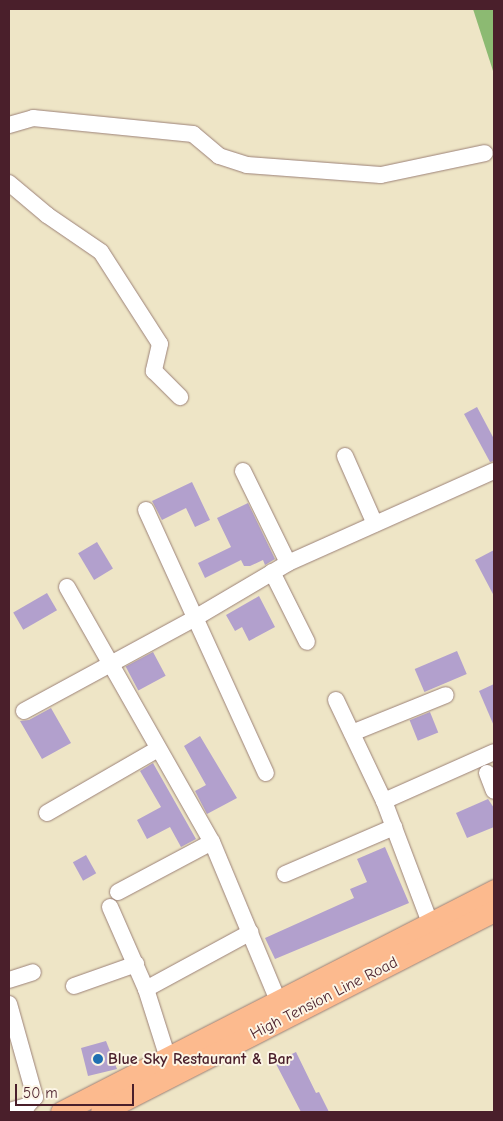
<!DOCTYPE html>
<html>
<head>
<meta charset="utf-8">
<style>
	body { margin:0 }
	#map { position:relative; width:503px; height:1121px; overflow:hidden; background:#eee5c6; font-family:"Comic Neue",sans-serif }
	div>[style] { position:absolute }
	.forest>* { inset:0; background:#8cba72 }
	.building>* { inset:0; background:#b2a0cd; transform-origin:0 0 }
	.roads { filter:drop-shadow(0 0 1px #9c8278) drop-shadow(0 0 1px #9c8278) }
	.minor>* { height:16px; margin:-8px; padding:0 8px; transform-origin:8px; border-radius:8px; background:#fff }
	.major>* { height:21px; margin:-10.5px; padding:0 10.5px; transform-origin:10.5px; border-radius:10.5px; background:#fcba8e }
	.dots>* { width:14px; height:14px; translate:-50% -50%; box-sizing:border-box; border:2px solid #fcf5e5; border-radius:50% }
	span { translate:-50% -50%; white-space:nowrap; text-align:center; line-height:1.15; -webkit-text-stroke:4px #fcf5e5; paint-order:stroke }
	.street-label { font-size:16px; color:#4a1f2b }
	.poi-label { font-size:16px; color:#4a1f2b; font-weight:700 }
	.left { translate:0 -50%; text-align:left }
	.frame { position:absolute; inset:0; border:10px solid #4a1f2b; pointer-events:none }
	.scale { position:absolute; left:15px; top:1084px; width:119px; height:22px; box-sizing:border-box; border:2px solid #4a1f2b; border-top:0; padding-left:6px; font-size:15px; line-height:18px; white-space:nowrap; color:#4a1f2b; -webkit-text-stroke:4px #fcf5e5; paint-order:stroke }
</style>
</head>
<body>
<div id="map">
	<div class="forest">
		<div style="clip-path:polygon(473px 9px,494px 9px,494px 74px)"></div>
	</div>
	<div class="building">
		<div style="clip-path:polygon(477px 407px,494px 439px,494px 461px,490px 462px,464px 414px)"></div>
		<div style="clip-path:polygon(192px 482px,210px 520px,195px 527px,186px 508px,162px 520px,152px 501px)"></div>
		<div style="clip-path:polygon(248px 503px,275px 559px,265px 565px,263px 560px,250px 566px,244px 566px,241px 560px,205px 578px,198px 563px,231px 547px,217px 518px)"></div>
		<div style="left:97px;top:542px;width:31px;height:22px;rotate:59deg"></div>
		<div style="clip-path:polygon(494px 550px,494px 596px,475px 560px)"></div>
		<div style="left:47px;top:593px;width:20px;height:39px;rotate:60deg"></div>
		<div style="clip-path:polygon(259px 596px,275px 627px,249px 641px,242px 627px,235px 631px,226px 615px)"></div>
		<div style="left:457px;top:651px;width:25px;height:46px;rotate:67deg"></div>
		<div style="left:153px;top:652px;width:27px;height:31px;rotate:62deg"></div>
		<div style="clip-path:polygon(494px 684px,494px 726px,479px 691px)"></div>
		<div style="clip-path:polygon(51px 708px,71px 743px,42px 759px,20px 721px,29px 720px)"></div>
		<div style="left:430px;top:712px;width:22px;height:22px;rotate:68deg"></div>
		<div style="clip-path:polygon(200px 736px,237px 798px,207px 814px,195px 791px,206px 785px,184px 746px)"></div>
		<div style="clip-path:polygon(153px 763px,196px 839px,181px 847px,170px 827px,147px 839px,137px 820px,161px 807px,140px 771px)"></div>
		<div style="clip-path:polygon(488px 799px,494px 808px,494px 827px,467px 838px,456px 813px)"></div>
		<div style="clip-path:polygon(385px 847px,409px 903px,275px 959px,265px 938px,354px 898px,350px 889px,367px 882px,357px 859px)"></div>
		<div style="left:86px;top:855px;width:21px;height:15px;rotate:61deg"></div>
		<div style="clip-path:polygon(106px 1041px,117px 1069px,88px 1076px,81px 1048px)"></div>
		<div style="clip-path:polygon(296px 1052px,316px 1093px,319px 1092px,329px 1112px,301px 1112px,275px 1062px)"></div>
	</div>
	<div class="roads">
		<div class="minor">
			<div style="left:9px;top:125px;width:25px;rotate:-16deg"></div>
			<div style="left:33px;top:118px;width:161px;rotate:5.7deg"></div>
			<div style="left:193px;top:134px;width:34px;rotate:40deg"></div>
			<div style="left:219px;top:156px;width:29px;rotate:18deg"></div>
			<div style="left:247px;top:165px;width:134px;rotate:4.3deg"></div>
			<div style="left:381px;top:175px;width:106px;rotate:-11.9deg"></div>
			<div style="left:9px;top:183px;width:50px;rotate:40.1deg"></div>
			<div style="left:47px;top:215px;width:65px;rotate:34.4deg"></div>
			<div style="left:101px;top:252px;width:109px;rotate:57.3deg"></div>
			<div style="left:160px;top:344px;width:28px;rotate:103deg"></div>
			<div style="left:154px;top:371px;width:37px;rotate:45deg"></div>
			<div style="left:345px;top:456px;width:74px;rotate:66.2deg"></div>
			<div style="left:243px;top:471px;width:102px;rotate:63.9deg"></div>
			<div style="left:146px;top:510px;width:289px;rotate:65.5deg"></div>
			<div style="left:272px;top:572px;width:78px;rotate:63.4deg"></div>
			<div style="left:67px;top:587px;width:293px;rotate:60.4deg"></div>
			<div style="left:212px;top:842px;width:182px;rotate:67.4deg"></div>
			<div style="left:336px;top:700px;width:112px;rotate:64.6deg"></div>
			<div style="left:384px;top:801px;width:141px;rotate:69.3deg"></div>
			<div style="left:24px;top:711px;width:195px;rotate:-28.5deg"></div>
			<div style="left:195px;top:618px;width:108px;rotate:-30.6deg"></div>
			<div style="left:288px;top:563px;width:226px;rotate:-24.1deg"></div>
			<div style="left:352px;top:733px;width:101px;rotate:-22deg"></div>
			<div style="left:487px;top:773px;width:19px;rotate:69deg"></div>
			<div style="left:384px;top:801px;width:120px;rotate:-24deg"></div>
			<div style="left:47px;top:813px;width:128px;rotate:-30deg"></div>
			<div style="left:285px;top:874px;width:119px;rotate:-23.3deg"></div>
			<div style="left:118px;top:892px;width:106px;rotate:-28deg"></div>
			<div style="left:110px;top:907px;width:90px;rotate:66.3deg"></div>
			<div style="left:146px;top:989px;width:83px;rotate:72.4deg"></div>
			<div style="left:9px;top:980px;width:25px;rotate:-18deg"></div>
			<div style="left:74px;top:986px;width:66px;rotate:-19.5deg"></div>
			<div style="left:146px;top:989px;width:119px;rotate:-28.5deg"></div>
			<div style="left:9px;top:1004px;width:97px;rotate:74.4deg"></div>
			<div style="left:35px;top:1097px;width:12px;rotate:132deg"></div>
			<div style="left:27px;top:1106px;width:19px;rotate:164deg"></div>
		</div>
		<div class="major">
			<div style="left:61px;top:1112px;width:487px;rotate:-27.1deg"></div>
			<div style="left:101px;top:1112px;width:441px;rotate:-27.1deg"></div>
		</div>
	</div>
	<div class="dots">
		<div style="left:98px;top:1059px;background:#1f6fb2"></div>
	</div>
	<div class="street-label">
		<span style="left:324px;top:998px;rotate:-27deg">High Tension Line Road</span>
	</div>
	<div class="poi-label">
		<span class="left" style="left:108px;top:1059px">Blue Sky Restaurant &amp; Bar</span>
	</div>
	<div class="frame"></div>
	<div class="scale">50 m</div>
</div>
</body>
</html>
